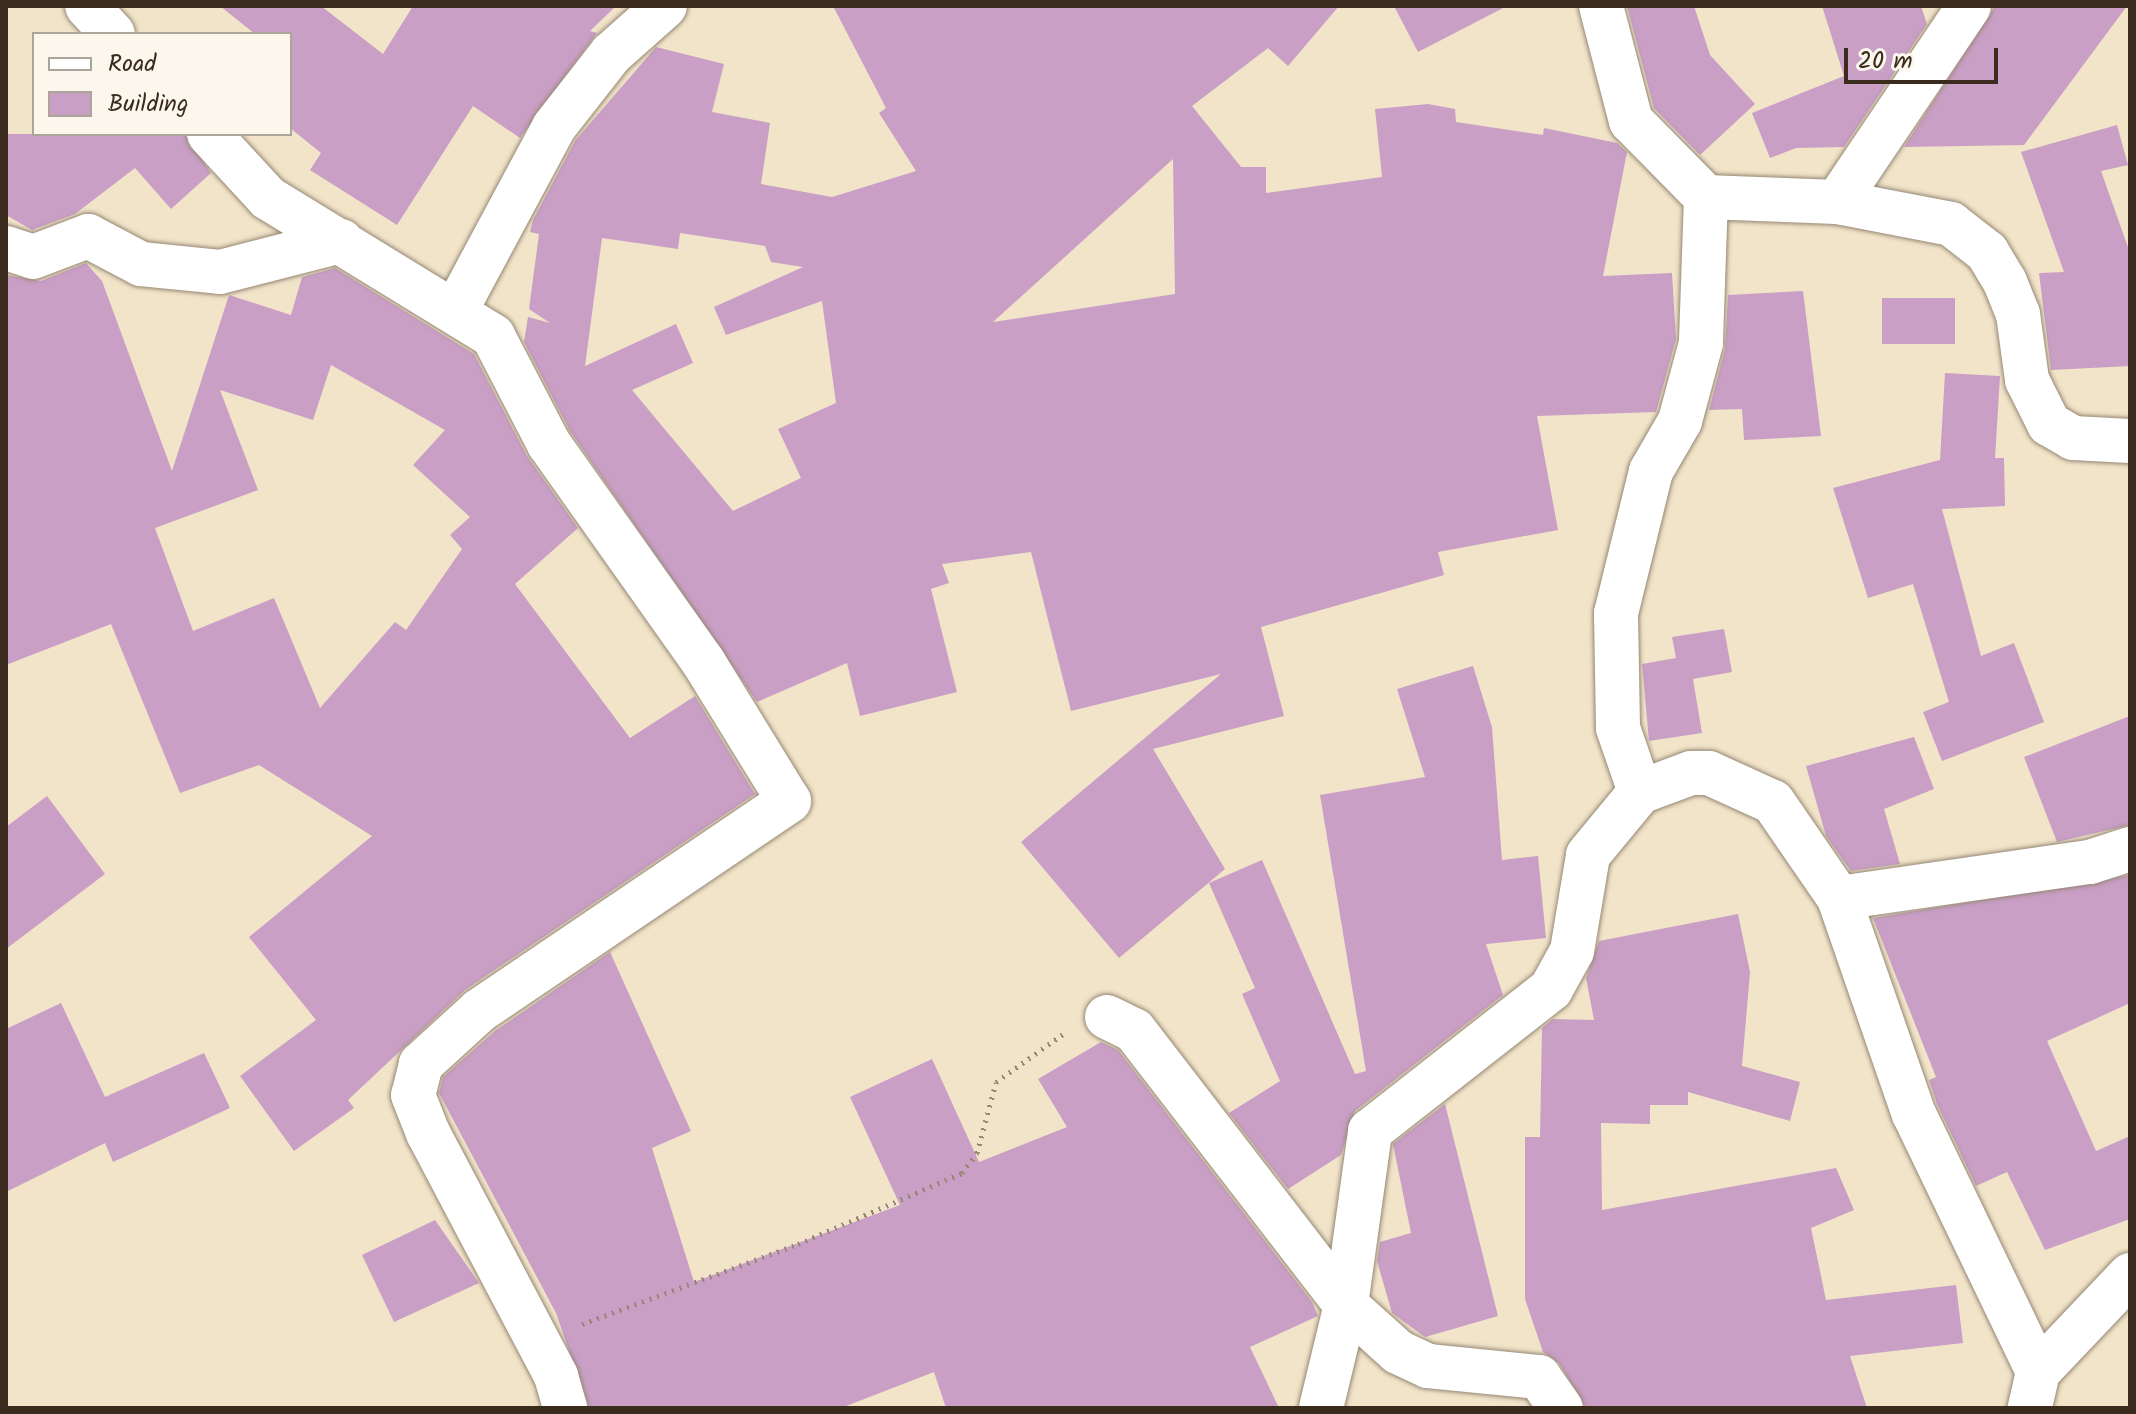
<!DOCTYPE html>
<html>
<head>
<meta charset="utf-8">
<style>
	body { margin:0 }
	#map { position:relative; width:2136px; height:1414px; overflow:hidden; background:#f1e4c9; font-family:Kalam,sans-serif }
	div>[style] { position:absolute }
	.building>* { inset:0; background:#c99fc6; transform-origin:0 0 }
	.path>* { height:5px; margin-top:-2.5px; transform-origin:0; background:repeating-linear-gradient(90deg,#968774 0 2px,transparent 0 8px) }
	.roads { filter:drop-shadow(0 0 2px #968774) drop-shadow(0 0 2px #968774) }
	.minor>* { height:44px; margin:-22px; padding:0 22px; transform-origin:22px; border-radius:22px; background:#fff }
	span { translate:-50% -50%; white-space:nowrap; text-align:center; line-height:1.15; -webkit-text-stroke:8px #fbf7ec; paint-order:stroke }
	.frame { position:absolute; inset:0; border:8px solid #3b2a1e; pointer-events:none }
	.legend { position:absolute; left:32px; top:32px; width:260px; height:104px; box-sizing:border-box; background:#fbf7ec; border:2px solid #aea59a; margin:0; padding:10px 14px; list-style:none; font-size:24px; color:#3b2a1e }
	.legend li { display:flex; align-items:center; gap:16px; height:40px }
	.legend b { width:40px; border:2px solid #aea59a }
	.scale { position:absolute; left:1844px; top:48px; width:154px; height:36px; box-sizing:border-box; border:4px solid #3b2a1e; border-top:0; padding-left:10px; font-size:24px; line-height:28px; white-space:nowrap; color:#3b2a1e; -webkit-text-stroke:6px #fbf7ec; paint-order:stroke }
</style>
</head>
<body>
<div id="map">
	<div class="building">
		<div style="clip-path:polygon(220px 6px,321px 6px,383px 54px,413px 6px,616px 6px,590px 31px,597px 33px,520px 138px,473px 106px,397px 225px,310px 170px,321px 153px,290px 128px,290px 34px,255px 34px)"></div>
		<div style="clip-path:polygon(evenodd,833px 6px,1339px 6px,1288px 66px,1268px 48px,1192px 106px,1241px 167px,1266px 167px,1266px 193px,1382px 177px,1375px 109px,1428px 104px,1455px 109px,1456px 122px,1543px 135px,1544px 128px,1617px 143px,1627px 152px,1603px 276px,1672px 273px,1676px 339px,1656px 412px,1537px 416px,1558px 530px,1438px 552px,1444px 575px,1261px 627px,1284px 716px,1153px 749px,1225px 869px,1119px 958px,1021px 842px,1221px 674px,1071px 711px,1031px 552px,942px 564px,949px 583px,931px 589px,957px 692px,860px 716px,847px 663px,757px 702px,570px 431px,524px 342px,528px 317px,550px 323px,529px 309px,539px 234px,530px 232px,533px 220px,575px 141px,656px 47px,724px 64px,712px 112px,770px 123px,761px 184px,832px 197px,916px 171px,879px 113px,886px 108px,833px 6px,1173px 159px,1175px 294px,993px 322px,1173px 159px,833px 6px,680px 233px,765px 246px,771px 262px,803px 267px,714px 307px,726px 335px,822px 301px,836px 403px,778px 429px,801px 478px,733px 511px,632px 390px,693px 363px,676px 324px,585px 366px,602px 238px,678px 249px,680px 233px)"></div>
		<div style="clip-path:polygon(1394px 6px,1507px 6px,1418px 52px)"></div>
		<div style="clip-path:polygon(1627px 6px,1694px 6px,1710px 55px,1755px 104px,1700px 155px,1654px 108px)"></div>
		<div style="clip-path:polygon(1822px 6px,1921px 6px,1927px 24px,1844px 147px,1796px 148px,1770px 158px,1752px 113px,1844px 76px)"></div>
		<div style="clip-path:polygon(1995px 6px,2127px 6px,2024px 145px,1904px 147px)"></div>
		<div style="clip-path:polygon(2117px 125px,2128px 165px,2101px 171px,2130px 253px,2130px 366px,2051px 370px,2039px 273px,2064px 272px,2021px 152px)"></div>
		<div style="clip-path:polygon(6px 134px,185px 134px,211px 173px,171px 209px,135px 168px,75px 214px,32px 230px,6px 215px)"></div>
		<div style="clip-path:polygon(evenodd,86px 263px,102px 281px,172px 471px,229px 295px,291px 315px,302px 277px,335px 268px,474px 354px,527px 456px,578px 528px,515px 584px,630px 738px,695px 696px,755px 794px,465px 990px,348px 1100px,354px 1108px,294px 1151px,240px 1076px,316px 1020px,249px 937px,372px 836px,259px 765px,180px 793px,111px 624px,6px 665px,6px 275px,41px 281px,86px 263px,331px 365px,445px 430px,413px 465px,470px 517px,450px 535px,462px 549px,406px 630px,395px 622px,320px 708px,274px 598px,193px 631px,155px 528px,258px 490px,220px 390px,313px 420px,331px 365px)"></div>
		<div style="clip-path:polygon(1803px 291px,1821px 436px,1744px 440px,1742px 409px,1709px 410px,1725px 349px,1728px 295px)"></div>
		<div style="left:1882px;top:298px;width:73px;height:46px"></div>
		<div style="clip-path:polygon(1945px 373px,2000px 376px,1995px 458px,2004px 458px,2005px 506px,1942px 509px,1981px 656px,2014px 643px,2044px 722px,1942px 761px,1923px 712px,1949px 702px,1913px 584px,1868px 598px,1833px 488px,1940px 460px)"></div>
		<div style="clip-path:polygon(1724px 629px,1732px 672px,1693px 679px,1702px 733px,1649px 741px,1642px 664px,1676px 658px,1672px 637px)"></div>
		<div style="clip-path:polygon(1473px 666px,1492px 727px,1502px 860px,1538px 856px,1546px 938px,1486px 944px,1503px 995px,1355px 1111px,1341px 1155px,1288px 1189px,1229px 1113px,1280px 1081px,1242px 994px,1255px 988px,1209px 883px,1262px 860px,1355px 1074px,1366px 1071px,1320px 795px,1425px 777px,1397px 689px)"></div>
		<div style="clip-path:polygon(2130px 716px,2130px 825px,2057px 842px,2024px 757px)"></div>
		<div style="clip-path:polygon(1914px 737px,1934px 789px,1884px 809px,1900px 864px,1851px 871px,1826px 836px,1806px 766px)"></div>
		<div style="clip-path:polygon(47px 796px,105px 874px,6px 949px,6px 827px)"></div>
		<div style="clip-path:polygon(2130px 875px,2130px 1003px,2047px 1041px,2096px 1151px,2130px 1136px,2130px 1219px,2045px 1250px,2007px 1172px,1976px 1186px,1937px 1104px,1929px 1080px,1936px 1077px,1873px 918px)"></div>
		<div style="clip-path:polygon(1738px 914px,1750px 972px,1742px 1066px,1800px 1082px,1790px 1121px,1688px 1092px,1688px 1105px,1650px 1105px,1650px 1124px,1601px 1123px,1602px 1210px,1836px 1168px,1854px 1210px,1811px 1228px,1826px 1300px,1956px 1285px,1963px 1343px,1850px 1356px,1867px 1408px,1586px 1408px,1559px 1363px,1543px 1352px,1525px 1299px,1525px 1137px,1540px 1137px,1542px 1028px,1553px 1019px,1594px 1020px,1586px 978px,1599px 941px)"></div>
		<div style="clip-path:polygon(610px 952px,691px 1131px,652px 1148px,694px 1282px,900px 1205px,850px 1097px,932px 1059px,979px 1162px,1067px 1127px,1038px 1079px,1101px 1042px,1118px 1050px,1312px 1302px,1318px 1316px,1250px 1347px,1279px 1408px,946px 1408px,934px 1372px,841px 1408px,589px 1408px,556px 1313px,439px 1093px,443px 1077px,495px 1031px)"></div>
		<div style="clip-path:polygon(61px 1003px,105px 1097px,204px 1053px,230px 1108px,113px 1162px,105px 1143px,6px 1192px,6px 1029px)"></div>
		<div style="clip-path:polygon(1445px 1104px,1498px 1316px,1425px 1337px,1392px 1313px,1377px 1261px,1380px 1242px,1411px 1233px,1393px 1144px)"></div>
		<div style="clip-path:polygon(435px 1220px,479px 1283px,394px 1322px,362px 1255px)"></div>
	</div>
	<div class="path">
		<div style="left:582px;top:1324px;width:230px;rotate:-20.3deg"></div>
		<div style="left:798px;top:1244px;width:179px;rotate:-23.4deg"></div>
		<div style="left:962px;top:1173px;width:25px;rotate:-53deg"></div>
		<div style="left:977px;top:1153px;width:73px;rotate:-75deg"></div>
		<div style="left:996px;top:1082px;width:82px;rotate:-35.6deg"></div>
	</div>
	<div class="roads">
		<div class="minor">
			<div style="left:87px;top:6px;width:38px;rotate:47deg"></div>
			<div style="left:1601px;top:6px;width:119px;rotate:75.4deg"></div>
			<div style="left:1631px;top:121px;width:107px;rotate:45.4deg"></div>
			<div style="left:1706px;top:197px;width:146px;rotate:92deg"></div>
			<div style="left:1701px;top:343px;width:81px;rotate:105.1deg"></div>
			<div style="left:1680px;top:421px;width:58px;rotate:120.1deg"></div>
			<div style="left:1651px;top:471px;width:146px;rotate:103.8deg"></div>
			<div style="left:1616px;top:613px;width:115px;rotate:89deg"></div>
			<div style="left:1618px;top:728px;width:68px;rotate:71deg"></div>
			<div style="left:209px;top:134px;width:87px;rotate:47.3deg"></div>
			<div style="left:268px;top:198px;width:264px;rotate:31.5deg"></div>
			<div style="left:493px;top:336px;width:122px;rotate:62.6deg"></div>
			<div style="left:549px;top:444px;width:268px;rotate:54.7deg"></div>
			<div style="left:704px;top:663px;width:162px;rotate:58.4deg"></div>
			<div style="left:789px;top:801px;width:374px;rotate:145.9deg"></div>
			<div style="left:479px;top:1011px;width:79px;rotate:137.6deg"></div>
			<div style="left:421px;top:1064px;width:32px;rotate:104deg"></div>
			<div style="left:413px;top:1095px;width:41px;rotate:68.5deg"></div>
			<div style="left:428px;top:1133px;width:275px;rotate:62.2deg"></div>
			<div style="left:556px;top:1376px;width:33px;rotate:74deg"></div>
			<div style="left:1706px;top:197px;width:131px;rotate:2.2deg"></div>
			<div style="left:1837px;top:202px;width:116px;rotate:10.9deg"></div>
			<div style="left:1951px;top:224px;width:46px;rotate:37.9deg"></div>
			<div style="left:1987px;top:252px;width:35px;rotate:59deg"></div>
			<div style="left:2005px;top:282px;width:35px;rotate:68deg"></div>
			<div style="left:2018px;top:314px;width:67px;rotate:82.2deg"></div>
			<div style="left:2027px;top:380px;width:49px;rotate:63.4deg"></div>
			<div style="left:2049px;top:424px;width:28px;rotate:30deg"></div>
			<div style="left:2073px;top:438px;width:57px;rotate:3deg"></div>
			<div style="left:1837px;top:202px;width:236px;rotate:-56deg"></div>
			<div style="left:6px;top:248px;width:28px;rotate:18deg"></div>
			<div style="left:33px;top:257px;width:59px;rotate:-20.9deg"></div>
			<div style="left:88px;top:236px;width:60px;rotate:27.8deg"></div>
			<div style="left:141px;top:264px;width:79px;rotate:5.8deg"></div>
			<div style="left:220px;top:272px;width:125px;rotate:-14.4deg"></div>
			<div style="left:457px;top:308px;width:205px;rotate:-61.8deg"></div>
			<div style="left:554px;top:127px;width:93px;rotate:-52deg"></div>
			<div style="left:611px;top:54px;width:72px;rotate:-41.6deg"></div>
			<div style="left:1839px;top:898px;width:254px;rotate:-8.2deg"></div>
			<div style="left:2090px;top:862px;width:42px;rotate:-18deg"></div>
			<div style="left:1107px;top:1017px;width:30px;rotate:26deg"></div>
			<div style="left:1134px;top:1030px;width:347px;rotate:52.4deg"></div>
			<div style="left:1346px;top:1305px;width:70px;rotate:42.1deg"></div>
			<div style="left:1398px;top:1352px;width:33px;rotate:25deg"></div>
			<div style="left:1428px;top:1366px;width:112px;rotate:5.7deg"></div>
			<div style="left:1539px;top:1377px;width:38px;rotate:55deg"></div>
			<div style="left:2038px;top:1372px;width:134px;rotate:-46.5deg"></div>
			<div style="left:1321px;top:1408px;width:106px;rotate:-76.4deg"></div>
			<div style="left:1346px;top:1305px;width:176px;rotate:-82.1deg"></div>
			<div style="left:1370px;top:1131px;width:230px;rotate:-38.1deg"></div>
			<div style="left:1551px;top:989px;width:43px;rotate:-61.1deg"></div>
			<div style="left:1572px;top:951px;width:97px;rotate:-80.5deg"></div>
			<div style="left:1588px;top:855px;width:82px;rotate:-50.5deg"></div>
			<div style="left:1640px;top:792px;width:54px;rotate:-20.4deg"></div>
			<div style="left:1691px;top:773px;width:18px"></div>
			<div style="left:1709px;top:773px;width:70px;rotate:24.4deg"></div>
			<div style="left:1773px;top:802px;width:116px;rotate:55.5deg"></div>
			<div style="left:1839px;top:898px;width:229px;rotate:70.9deg"></div>
			<div style="left:1914px;top:1114px;width:286px;rotate:64.3deg"></div>
			<div style="left:2038px;top:1372px;width:37px;rotate:103deg"></div>
		</div>
	</div>
	<div class="frame"></div>
	<ul class="legend">
	<li><b style="height:10px;background:#fff"></b>Road</li>
	<li><b style="height:22px;background:#c99fc6"></b>Building</li>
	</ul>
	<div class="scale">20 m</div>
</div>
</body>
</html>
